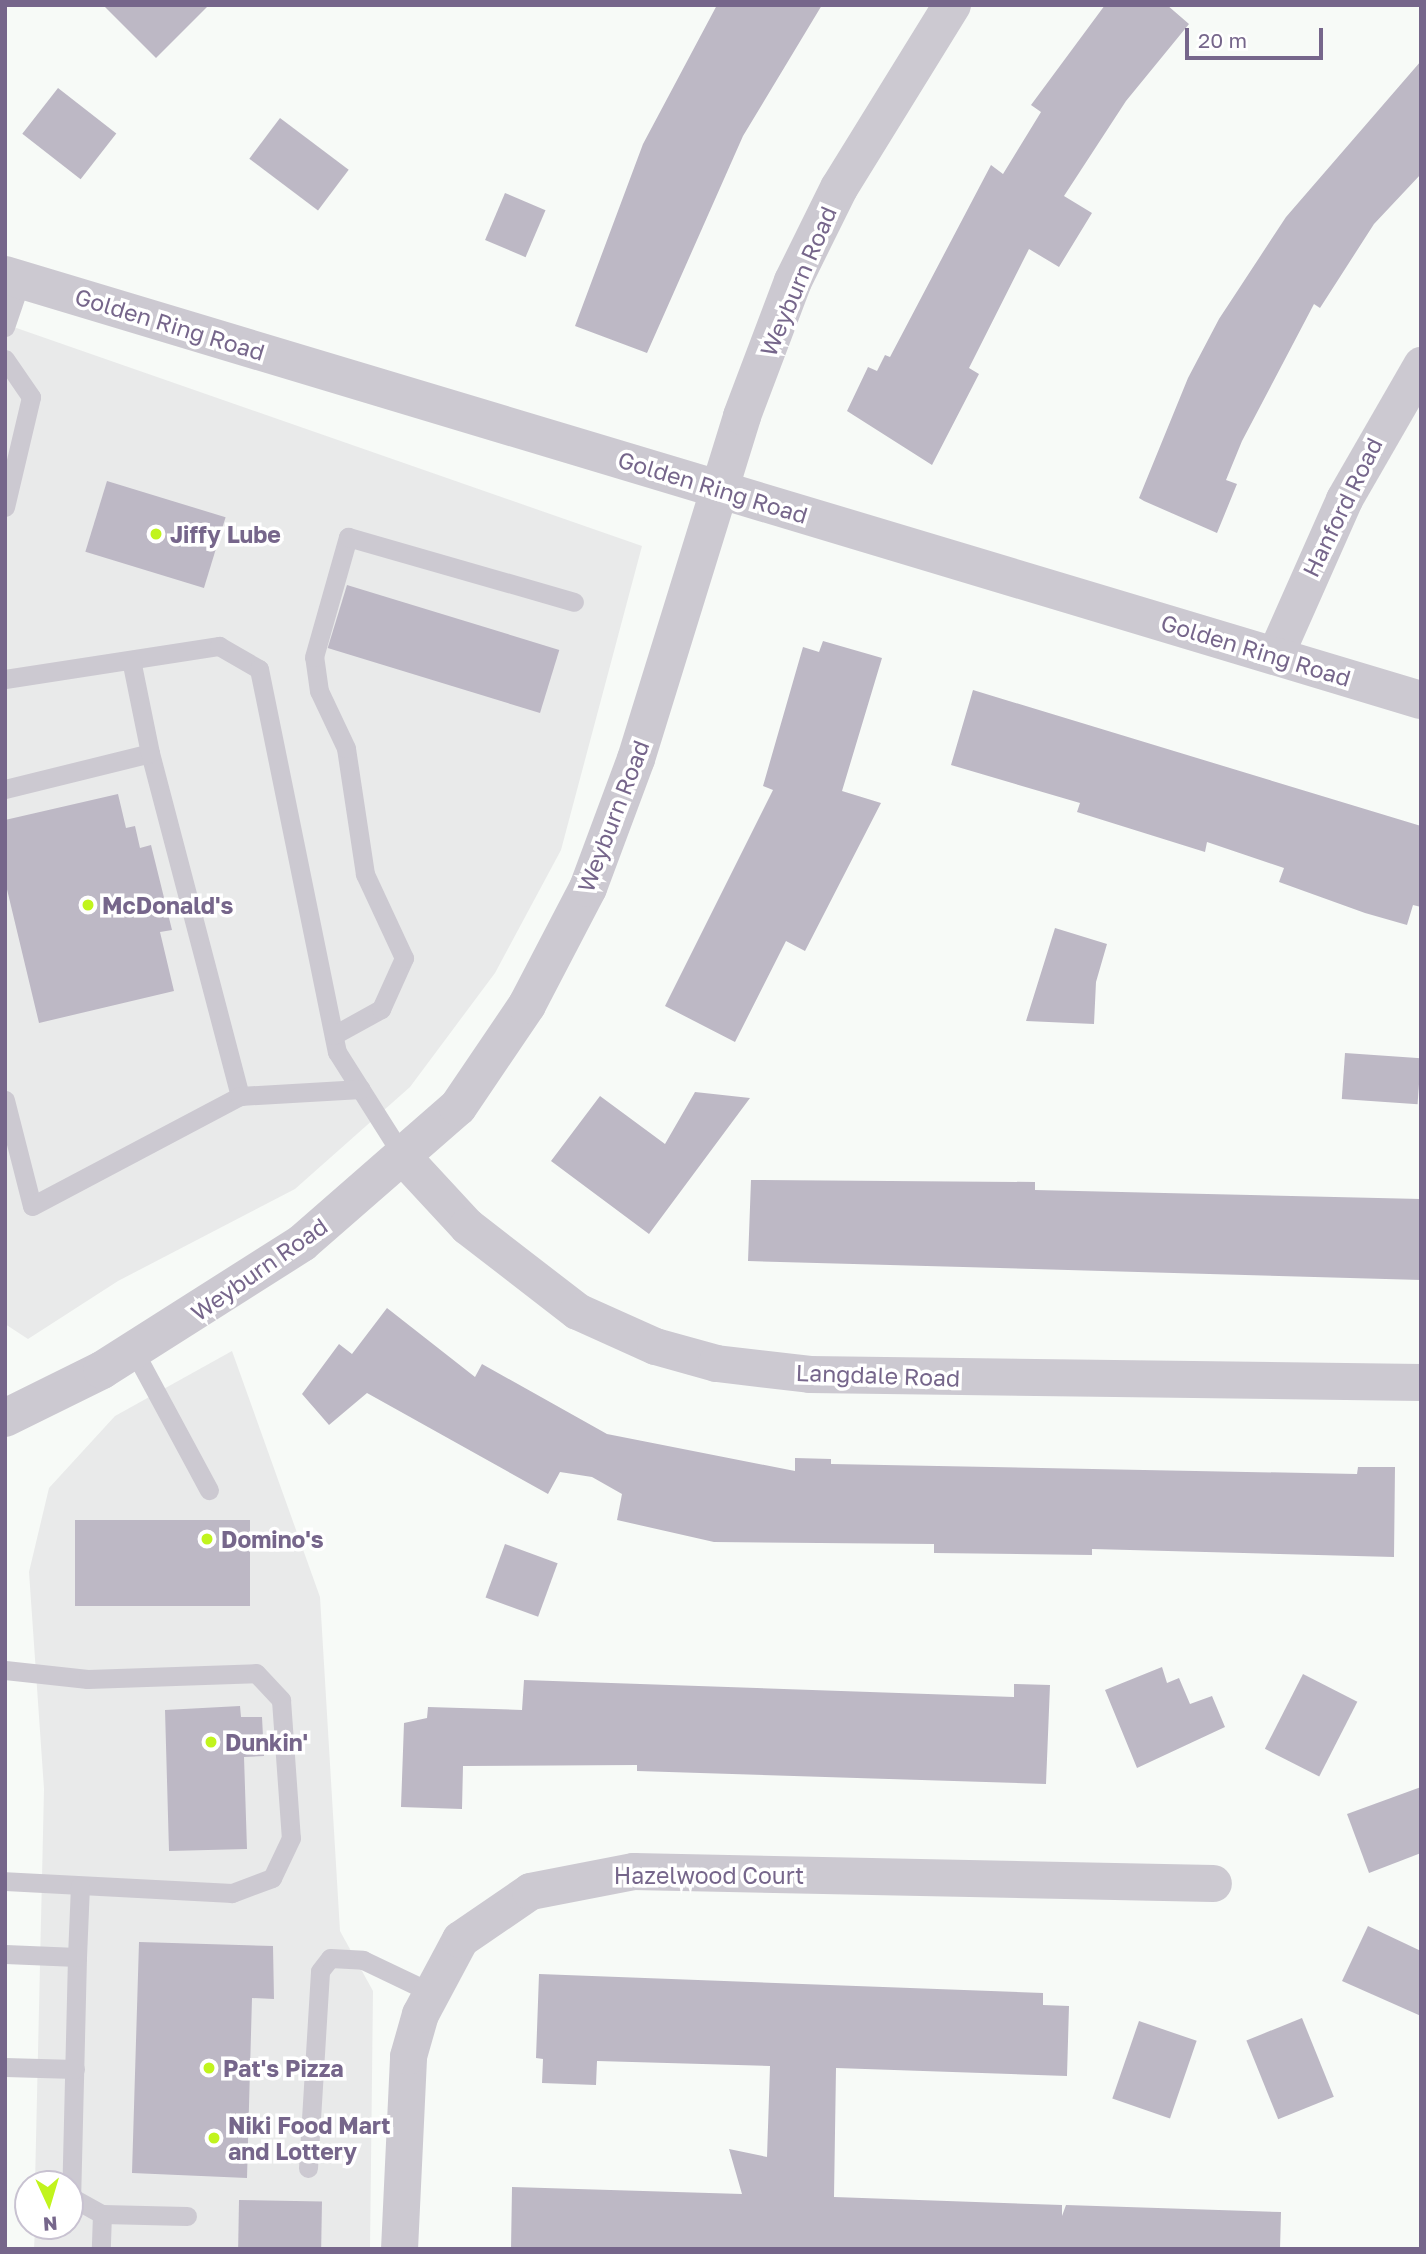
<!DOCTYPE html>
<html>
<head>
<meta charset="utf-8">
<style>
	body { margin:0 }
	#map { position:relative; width:1426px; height:2254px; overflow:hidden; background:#f7faf7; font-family:"Golos Text",sans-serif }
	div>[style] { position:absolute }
	.built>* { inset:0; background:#e9eaea }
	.building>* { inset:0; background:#bdb8c5; transform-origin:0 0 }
	.service>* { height:19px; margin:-9.5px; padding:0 9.5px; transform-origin:9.5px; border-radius:9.5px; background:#ccc9d1 }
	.minor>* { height:37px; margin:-18.5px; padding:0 18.5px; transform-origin:18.5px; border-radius:18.5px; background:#ccc9d1 }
	.tertiary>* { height:38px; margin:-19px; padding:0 19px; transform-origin:19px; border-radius:19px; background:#ccc9d1 }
	.dots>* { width:19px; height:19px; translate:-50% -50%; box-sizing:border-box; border:4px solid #fff; border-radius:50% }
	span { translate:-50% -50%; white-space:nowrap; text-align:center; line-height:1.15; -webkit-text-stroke:7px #fff; paint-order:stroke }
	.street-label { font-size:23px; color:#76668b }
	.poi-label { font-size:23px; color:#76668b; font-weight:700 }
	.left { translate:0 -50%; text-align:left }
	.frame { position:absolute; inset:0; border:7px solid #76668b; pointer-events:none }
	.north { position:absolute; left:14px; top:2170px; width:70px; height:70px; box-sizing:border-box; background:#fff; border:2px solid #c8c2d1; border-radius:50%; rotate:176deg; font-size:19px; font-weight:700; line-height:28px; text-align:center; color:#76668b }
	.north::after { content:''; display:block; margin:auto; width:24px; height:32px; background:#c1f41d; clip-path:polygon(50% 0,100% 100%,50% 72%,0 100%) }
	.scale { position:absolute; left:1185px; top:28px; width:138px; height:32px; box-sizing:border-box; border:4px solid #76668b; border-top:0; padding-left:9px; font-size:21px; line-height:24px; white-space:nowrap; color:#76668b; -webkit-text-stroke:5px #fff; paint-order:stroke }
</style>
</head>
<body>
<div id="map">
	<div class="built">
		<div style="clip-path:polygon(5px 324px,642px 546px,561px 850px,495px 973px,410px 1087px,295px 1189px,118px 1281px,28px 1339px,5px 1324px)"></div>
		<div style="clip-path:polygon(232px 1351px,320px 1597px,340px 1931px,373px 1991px,370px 2249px,34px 2249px,35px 2226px,70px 2226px,70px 2184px,35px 2184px,44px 1789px,29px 1572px,49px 1488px,115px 1416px)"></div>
	</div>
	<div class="building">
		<div style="clip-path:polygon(103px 5px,209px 5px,156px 58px)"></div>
		<div style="clip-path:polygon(717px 5px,822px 5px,743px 136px,647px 353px,575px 326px,643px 144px)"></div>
		<div style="clip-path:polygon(1105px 5px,1167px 5px,1189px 24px,1126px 101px,1064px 196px,1092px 213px,1059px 267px,1029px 249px,969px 368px,979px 374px,932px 465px,847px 411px,868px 367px,877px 371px,885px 355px,890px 357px,991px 165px,1003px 174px,1041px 112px,1031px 105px)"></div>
		<div style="clip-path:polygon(1421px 61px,1421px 174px,1374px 224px,1320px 308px,1314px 304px,1242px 441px,1226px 480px,1237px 484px,1217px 533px,1144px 501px,1139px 498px,1188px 378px,1219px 319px,1286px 217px)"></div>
		<div style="left:58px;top:88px;width:74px;height:58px;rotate:38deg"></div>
		<div style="left:280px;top:118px;width:86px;height:51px;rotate:37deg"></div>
		<div style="left:505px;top:193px;width:44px;height:51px;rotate:23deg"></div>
		<div style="left:107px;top:481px;width:124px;height:74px;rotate:17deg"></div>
		<div style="left:347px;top:585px;width:222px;height:66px;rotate:17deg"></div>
		<div style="clip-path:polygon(823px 641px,882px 658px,842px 791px,881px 803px,805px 951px,786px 941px,735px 1042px,665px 1006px,773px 790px,763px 786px,803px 647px,819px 652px)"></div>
		<div style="clip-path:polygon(973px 690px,1421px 826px,1421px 907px,1413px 905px,1407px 925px,1365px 913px,1279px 882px,1284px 868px,1207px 842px,1205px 852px,1077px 812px,1080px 803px,951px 765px)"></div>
		<div style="clip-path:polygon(118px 794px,126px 828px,135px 826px,140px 848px,151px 845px,172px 930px,160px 932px,174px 991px,39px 1023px,5px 881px,5px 820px)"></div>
		<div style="clip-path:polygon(1055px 928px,1107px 944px,1096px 982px,1094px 1024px,1026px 1021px)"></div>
		<div style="left:1345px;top:1053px;width:76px;height:46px;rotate:4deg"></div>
		<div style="clip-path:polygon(695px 1092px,750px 1098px,649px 1234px,551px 1161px,600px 1096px,665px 1144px)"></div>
		<div style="clip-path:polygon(751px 1180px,1035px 1182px,1035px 1190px,1421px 1199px,1421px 1280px,748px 1261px)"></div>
		<div style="clip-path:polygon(387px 1308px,475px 1377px,482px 1364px,607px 1434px,795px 1471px,795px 1458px,831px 1459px,831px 1464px,1357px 1474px,1358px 1467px,1395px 1467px,1394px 1557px,1092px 1549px,1092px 1555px,934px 1553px,934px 1544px,714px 1542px,617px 1520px,622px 1494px,592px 1477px,560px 1472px,548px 1494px,367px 1393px,329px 1425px,302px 1394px,339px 1344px,352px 1354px)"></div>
		<div style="left:250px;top:1520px;width:86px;height:175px;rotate:90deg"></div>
		<div style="left:505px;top:1544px;width:56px;height:57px;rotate:20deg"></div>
		<div style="clip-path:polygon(1162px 1667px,1167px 1683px,1179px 1678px,1190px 1704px,1212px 1696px,1225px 1727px,1137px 1768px,1105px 1690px)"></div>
		<div style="left:1303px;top:1674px;width:61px;height:84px;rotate:27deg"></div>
		<div style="clip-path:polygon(524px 1680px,1014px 1697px,1014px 1684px,1050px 1685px,1046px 1784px,637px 1771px,637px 1765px,463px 1766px,462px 1809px,401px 1807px,404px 1723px,427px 1718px,428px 1707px,522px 1710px)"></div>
		<div style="clip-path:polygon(240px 1706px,241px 1717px,262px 1717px,264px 1756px,244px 1757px,247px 1849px,169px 1851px,165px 1710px)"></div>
		<div style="clip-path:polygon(1421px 1787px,1421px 1853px,1369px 1873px,1347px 1814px)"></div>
		<div style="clip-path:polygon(1368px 1926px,1421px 1951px,1421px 2016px,1342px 1981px)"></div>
		<div style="clip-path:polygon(139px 1942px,273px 1946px,274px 1999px,252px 1998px,247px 2178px,132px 2173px)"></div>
		<div style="clip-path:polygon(539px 1974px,1043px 1993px,1043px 2005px,1069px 2006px,1067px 2076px,836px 2068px,834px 2197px,1062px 2205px,1062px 2216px,1066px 2205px,1281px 2212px,1280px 2249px,511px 2249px,512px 2187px,742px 2194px,729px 2149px,767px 2157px,770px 2066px,597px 2061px,596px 2085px,542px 2083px,543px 2059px,536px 2058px)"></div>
		<div style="left:1302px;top:2018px;width:85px;height:60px;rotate:68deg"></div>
		<div style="left:1139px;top:2021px;width:61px;height:82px;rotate:19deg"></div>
		<div style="left:239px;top:2200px;width:83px;height:49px;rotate:1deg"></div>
	</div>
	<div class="service">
		<div style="left:5px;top:327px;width:50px;rotate:-71.2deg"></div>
		<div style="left:5px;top:359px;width:46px;rotate:55.6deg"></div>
		<div style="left:31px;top:397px;width:113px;rotate:103.3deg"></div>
		<div style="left:5px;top:679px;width:217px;rotate:-8.8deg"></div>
		<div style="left:219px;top:646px;width:46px;rotate:29.9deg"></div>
		<div style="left:259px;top:669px;width:391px;rotate:78.5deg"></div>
		<div style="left:337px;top:1052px;width:125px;rotate:57.7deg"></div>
		<div style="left:150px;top:753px;width:355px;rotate:75.3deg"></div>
		<div style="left:5px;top:789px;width:149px;rotate:-13.9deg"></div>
		<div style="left:150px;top:753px;width:95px;rotate:-101.5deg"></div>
		<div style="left:334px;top:1035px;width:54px;rotate:-29deg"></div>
		<div style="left:381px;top:1009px;width:56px;rotate:-65.7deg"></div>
		<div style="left:404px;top:958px;width:93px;rotate:-114.9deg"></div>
		<div style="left:365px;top:874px;width:127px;rotate:-98.6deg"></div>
		<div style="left:346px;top:748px;width:63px;rotate:-115.3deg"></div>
		<div style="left:319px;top:691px;width:34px;rotate:-98deg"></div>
		<div style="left:314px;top:657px;width:125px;rotate:-74.2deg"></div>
		<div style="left:348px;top:537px;width:235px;rotate:16deg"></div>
		<div style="left:5px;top:1100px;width:109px;rotate:75.7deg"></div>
		<div style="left:32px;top:1206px;width:235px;rotate:-27.9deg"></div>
		<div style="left:240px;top:1096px;width:121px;rotate:-3.3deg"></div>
		<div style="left:134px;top:1351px;width:158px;rotate:61.7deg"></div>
		<div style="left:5px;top:1670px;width:83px;rotate:6.2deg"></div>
		<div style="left:88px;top:1679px;width:168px;rotate:-2deg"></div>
		<div style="left:256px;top:1673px;width:37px;rotate:47deg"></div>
		<div style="left:281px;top:1700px;width:138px;rotate:85.9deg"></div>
		<div style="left:291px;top:1838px;width:44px;rotate:115.4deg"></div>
		<div style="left:272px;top:1878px;width:43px;rotate:159.4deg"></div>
		<div style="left:232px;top:1893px;width:227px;rotate:-177deg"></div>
		<div style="left:5px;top:1954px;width:72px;rotate:2.4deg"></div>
		<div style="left:77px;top:1957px;width:240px;rotate:91.4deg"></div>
		<div style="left:71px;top:2197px;width:35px;rotate:29deg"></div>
		<div style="left:102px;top:2214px;width:35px;rotate:92deg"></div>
		<div style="left:77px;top:1957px;width:71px;rotate:-87.6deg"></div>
		<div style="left:5px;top:2067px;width:70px;rotate:1.6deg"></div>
		<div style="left:308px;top:2168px;width:197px;rotate:-86.5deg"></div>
		<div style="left:320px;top:1971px;width:16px;rotate:-52deg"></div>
		<div style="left:330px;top:1958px;width:33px;rotate:3deg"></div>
		<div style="left:363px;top:1960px;width:74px;rotate:25.5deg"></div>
		<div style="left:102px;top:2214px;width:85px;rotate:1.3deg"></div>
	</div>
	<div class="minor">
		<div style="left:1275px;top:655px;width:171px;rotate:-66.1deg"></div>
		<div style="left:1344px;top:499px;width:155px;rotate:-60.1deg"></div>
		<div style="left:404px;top:1158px;width:93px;rotate:47.2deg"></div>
		<div style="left:467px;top:1226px;width:139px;rotate:37.7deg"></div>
		<div style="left:577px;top:1311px;width:85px;rotate:24.2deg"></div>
		<div style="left:655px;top:1346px;width:63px;rotate:15.6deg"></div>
		<div style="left:716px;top:1363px;width:94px;rotate:6.7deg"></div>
		<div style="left:809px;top:1374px;width:612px;rotate:0.75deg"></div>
		<div style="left:399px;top:2249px;width:193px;rotate:-87.3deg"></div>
		<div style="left:408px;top:2056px;width:44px;rotate:-74.1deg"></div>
		<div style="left:420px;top:2014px;width:85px;rotate:-61.9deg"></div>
		<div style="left:460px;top:1939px;width:85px;rotate:-34.4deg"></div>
		<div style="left:530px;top:1891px;width:105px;rotate:-11deg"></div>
		<div style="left:633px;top:1871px;width:580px;rotate:1.19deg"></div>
	</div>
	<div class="tertiary">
		<div style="left:5px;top:275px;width:1478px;rotate:16.71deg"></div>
		<div style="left:5px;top:1418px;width:108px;rotate:-26.3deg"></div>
		<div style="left:102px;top:1370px;width:237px;rotate:-32.4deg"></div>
		<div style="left:302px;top:1243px;width:207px;rotate:-41.1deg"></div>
		<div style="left:458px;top:1107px;width:123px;rotate:-55.9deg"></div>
		<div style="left:527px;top:1005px;width:132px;rotate:-62.5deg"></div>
		<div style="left:588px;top:888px;width:138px;rotate:-69.6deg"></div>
		<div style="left:636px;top:759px;width:359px;rotate:-72.8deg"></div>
		<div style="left:742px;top:416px;width:144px;rotate:-69.3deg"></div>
		<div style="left:793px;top:281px;width:104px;rotate:-63.7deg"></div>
		<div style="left:839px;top:188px;width:215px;rotate:-58.3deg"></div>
	</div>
	<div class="dots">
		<div style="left:156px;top:534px;background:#c1f41d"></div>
		<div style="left:88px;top:905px;background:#c1f41d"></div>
		<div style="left:207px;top:1539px;background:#c1f41d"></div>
		<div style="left:211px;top:1742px;background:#c1f41d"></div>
		<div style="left:209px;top:2068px;background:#c1f41d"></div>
		<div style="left:214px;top:2138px;background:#c1f41d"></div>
	</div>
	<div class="street-label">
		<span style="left:798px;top:281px;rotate:-67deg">Weyburn Road</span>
		<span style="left:170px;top:324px;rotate:17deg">Golden Ring Road</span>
		<span style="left:713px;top:487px;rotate:17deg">Golden Ring Road</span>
		<span style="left:1342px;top:507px;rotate:-64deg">Hanford Road</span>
		<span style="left:1256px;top:650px;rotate:17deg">Golden Ring Road</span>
		<span style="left:613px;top:816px;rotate:-69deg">Weyburn Road</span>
		<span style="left:259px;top:1269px;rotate:-35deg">Weyburn Road</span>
		<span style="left:878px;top:1375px;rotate:2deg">Langdale Road</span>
		<span style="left:709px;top:1875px">Hazelwood Court</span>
	</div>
	<div class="poi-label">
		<span class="left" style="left:170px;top:534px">Jiffy Lube</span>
		<span class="left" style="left:102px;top:905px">McDonald's</span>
		<span class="left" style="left:221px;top:1539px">Domino's</span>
		<span class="left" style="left:225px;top:1742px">Dunkin'</span>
		<span class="left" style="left:223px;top:2068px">Pat's Pizza</span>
		<span class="left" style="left:228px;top:2138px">Niki Food Mart<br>and Lottery</span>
	</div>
	<div class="frame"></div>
	<div class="north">N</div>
	<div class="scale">20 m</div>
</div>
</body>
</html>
